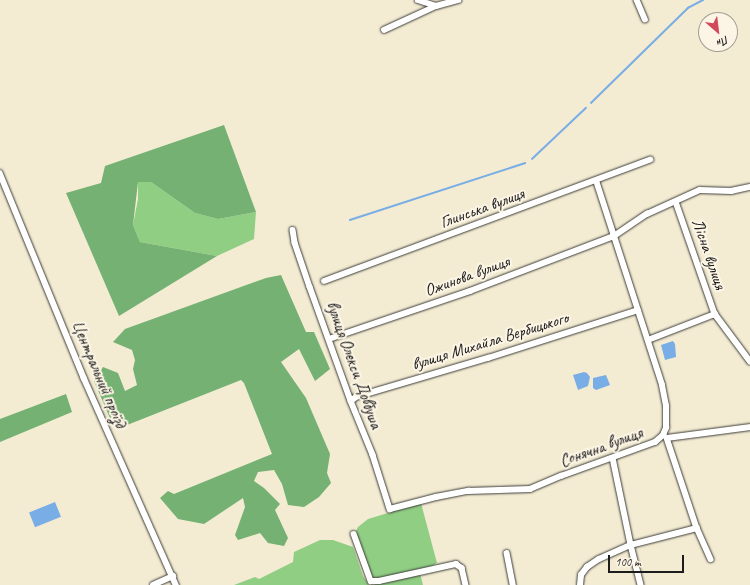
<!DOCTYPE html>
<html>
<head>
<meta charset="utf-8">
<style>
	body { margin:0 }
	#map { position:relative; width:750px; height:585px; overflow:hidden; background:#f3ecd3; font-family:Caveat,sans-serif }
	div>[style] { position:absolute }
	.green>* { inset:0; background:#90ce84 }
	.forest>* { inset:0; background:#74b172 }
	.water>* { inset:0; background:#78ade5; transform-origin:0 0 }
	.stream>* { height:1.5px; margin:-0.75px; padding:0 0.75px; transform-origin:0.75px; border-radius:0.75px; background:#78ade5 }
	.roads { filter:drop-shadow(0 0 1px #3c3b37) drop-shadow(0 0 1px #3c3b37) }
	.street>* { height:5.5px; margin:-2.75px; padding:0 2.75px; transform-origin:2.75px; border-radius:2.75px; background:#fff }
	span { translate:-50% -50%; white-space:nowrap; text-align:center; line-height:1.15; -webkit-text-stroke:4px #fcf5e5; paint-order:stroke }
	.street-label { font-size:17px; color:#1c1c1c }
	.north { position:absolute; left:698px; top:12px; width:40px; height:40px; box-sizing:border-box; background:#fcf5e5; border:1px solid #a29e95; border-radius:50%; rotate:152deg; font-size:11px; font-weight:700; line-height:16px; text-align:center; color:#1c1c1c }
	.north::after { content:''; display:block; margin:auto; width:14px; height:18px; background:#d1495b; clip-path:polygon(50% 0,100% 100%,50% 72%,0 100%) }
	.scale { position:absolute; left:608px; top:555px; width:76px; height:18px; box-sizing:border-box; border:2px solid #1c1c1c; border-top:0; padding-left:5px; font-size:12px; line-height:14px; white-space:nowrap; color:#1c1c1c; -webkit-text-stroke:3px #fcf5e5; paint-order:stroke }
</style>
</head>
<body>
<div id="map">
	<div class="green">
		<div style="clip-path:polygon(138px 182px,151px 182px,195px 213px,218px 219px,256px 212px,254px 239px,217px 256px,140px 242px,133px 225px,138px 199px)"></div>
		<div style="clip-path:polygon(421px 503px,437px 563px,420px 573px,423px 585px,375px 585px,356px 531px,358px 527px,368px 519px)"></div>
		<div style="clip-path:polygon(320px 540px,333px 540px,353px 547px,363px 576px,369px 585px,234px 585px,255px 577px,259px 579px,293px 562px,294px 552px)"></div>
	</div>
	<div class="forest">
		<div style="clip-path:polygon(224px 125px,256px 212px,218px 219px,195px 213px,151px 182px,138px 182px,133px 225px,140px 242px,217px 256px,119px 316px,66px 193px,101px 183px,105px 166px)"></div>
		<div style="clip-path:polygon(281px 275px,306px 332px,314px 332px,330px 369px,315px 381px,299px 349px,281px 362px,306px 398px,330px 454px,327px 473px,331px 483px,319px 497px,304px 507px,288px 505px,282px 484px,274px 470px,258px 472px,254px 481px,264px 488px,280px 504px,275px 510px,288px 538px,284px 546px,268px 543px,260px 533px,238px 540px,235px 535px,245px 507px,243px 498px,204px 524px,178px 519px,160px 498px,168px 491px,174px 494px,272px 454px,244px 383px,241px 380px,122px 427px,112px 423px,94px 381px,103px 367px,118px 373px,125px 391px,137px 385px,133px 369px,135px 360px,132px 350px,113px 342px,125px 329px,266px 278px)"></div>
		<div style="clip-path:polygon(66px 394px,72px 412px,0 442px,0 419px)"></div>
	</div>
	<div class="water">
		<div style="clip-path:polygon(673px 341px,675px 344px,676px 357px,665px 360px,661px 345px)"></div>
		<div style="clip-path:polygon(584px 372px,587px 373px,590px 377px,588px 386px,578px 390px,573px 375px)"></div>
		<div style="clip-path:polygon(606px 375px,610px 385px,596px 390px,593px 388px,593px 378px)"></div>
		<div style="left:55px;top:502px;width:16px;height:28px;rotate:68deg"></div>
	</div>
	<div class="stream">
		<div style="left:591px;top:103px;width:136px;rotate:-44.4deg"></div>
		<div style="left:688px;top:8px;width:17px;rotate:-28deg"></div>
		<div style="left:532px;top:159px;width:74px;rotate:-43.4deg"></div>
		<div style="left:350px;top:220px;width:184px;rotate:-18deg"></div>
	</div>
	<div class="roads">
		<div class="street">
			<div style="left:418px;top:0;width:19px;rotate:18deg"></div>
			<div style="left:637px;top:0;width:21px;rotate:67deg"></div>
			<div style="left:384px;top:30px;width:57px;rotate:-24.8deg"></div>
			<div style="left:436px;top:6px;width:23px;rotate:-15deg"></div>
			<div style="left:0;top:173px;width:222px;rotate:67.7deg"></div>
			<div style="left:84px;top:378px;width:227px;rotate:66deg"></div>
			<div style="left:676px;top:202px;width:119px;rotate:70.8deg"></div>
			<div style="left:715px;top:314px;width:59px;rotate:53.3deg"></div>
			<div style="left:293px;top:230px;width:13px;rotate:81deg"></div>
			<div style="left:295px;top:243px;width:46px;rotate:71.2deg"></div>
			<div style="left:310px;top:287px;width:121px;rotate:70.2deg"></div>
			<div style="left:351px;top:401px;width:58px;rotate:67.8deg"></div>
			<div style="left:373px;top:455px;width:57px;rotate:72.5deg"></div>
			<div style="left:390px;top:509px;width:48px;rotate:-14.6deg"></div>
			<div style="left:436px;top:497px;width:33px;rotate:-11deg"></div>
			<div style="left:468px;top:491px;width:62px;rotate:-1.8deg"></div>
			<div style="left:530px;top:489px;width:34px;rotate:-23deg"></div>
			<div style="left:561px;top:476px;width:100px;rotate:-19.9deg"></div>
			<div style="left:655px;top:442px;width:11px;rotate:-41deg"></div>
			<div style="left:663px;top:435px;width:8px;rotate:-67deg"></div>
			<div style="left:666px;top:428px;width:22px;rotate:-90deg"></div>
			<div style="left:666px;top:406px;width:21px;rotate:-101deg"></div>
			<div style="left:662px;top:385px;width:214px;rotate:-107.9deg"></div>
			<div style="left:324px;top:281px;width:348px;rotate:-20.4deg"></div>
			<div style="left:329px;top:339px;width:149px;rotate:-18.8deg"></div>
			<div style="left:470px;top:291px;width:154px;rotate:-20.9deg"></div>
			<div style="left:614px;top:236px;width:40px;rotate:-34deg"></div>
			<div style="left:647px;top:214px;width:58px;rotate:-24.4deg"></div>
			<div style="left:700px;top:190px;width:31px;rotate:2deg"></div>
			<div style="left:731px;top:191px;width:19px;rotate:-12deg"></div>
			<div style="left:648px;top:340px;width:72px;rotate:-21.2deg"></div>
			<div style="left:351px;top:401px;width:6px;rotate:-39deg"></div>
			<div style="left:356px;top:397px;width:138px;rotate:-16.5deg"></div>
			<div style="left:488px;top:358px;width:157px;rotate:-17.7deg"></div>
			<div style="left:667px;top:438px;width:95px;rotate:71.6deg"></div>
			<div style="left:697px;top:528px;width:34px;rotate:66deg"></div>
			<div style="left:667px;top:438px;width:84px;rotate:-7.5deg"></div>
			<div style="left:613px;top:458px;width:89px;rotate:78.3deg"></div>
			<div style="left:631px;top:545px;width:41px;rotate:76deg"></div>
			<div style="left:354px;top:534px;width:50px;rotate:70.1deg"></div>
			<div style="left:371px;top:581px;width:8px"></div>
			<div style="left:379px;top:581px;width:79px;rotate:-12.4deg"></div>
			<div style="left:456px;top:564px;width:7px;rotate:34deg"></div>
			<div style="left:462px;top:568px;width:17px;rotate:77deg"></div>
			<div style="left:507px;top:553px;width:33px;rotate:79deg"></div>
			<div style="left:153px;top:585px;width:22px;rotate:-24deg"></div>
			<div style="left:580px;top:585px;width:10px;rotate:-84deg"></div>
			<div style="left:581px;top:575px;width:10px;rotate:-53deg"></div>
			<div style="left:587px;top:567px;width:14px;rotate:-34deg"></div>
			<div style="left:599px;top:559px;width:35px;rotate:-24deg"></div>
			<div style="left:631px;top:545px;width:68px;rotate:-14.4deg"></div>
		</div>
	</div>
	<div class="street-label">
		<span style="left:482px;top:208px;rotate:-20deg">Глинська вулиця</span>
		<span style="left:709px;top:254px;rotate:71deg">Лісна вулиця</span>
		<span style="left:467px;top:276px;rotate:-20deg">Ожинова вулиця</span>
		<span style="left:490px;top:341px;rotate:-17deg">вулиця Михайла Вербицького</span>
		<span style="left:354px;top:365px;rotate:70deg">вулиця Олекси Довбуша</span>
		<span style="left:99px;top:374px;rotate:67deg">Центральний проїзд</span>
		<span style="left:601px;top:447px;rotate:-20deg">Сонячна вулиця</span>
	</div>
	<div class="north">Пн</div>
	<div class="scale">100 m</div>
</div>
</body>
</html>
